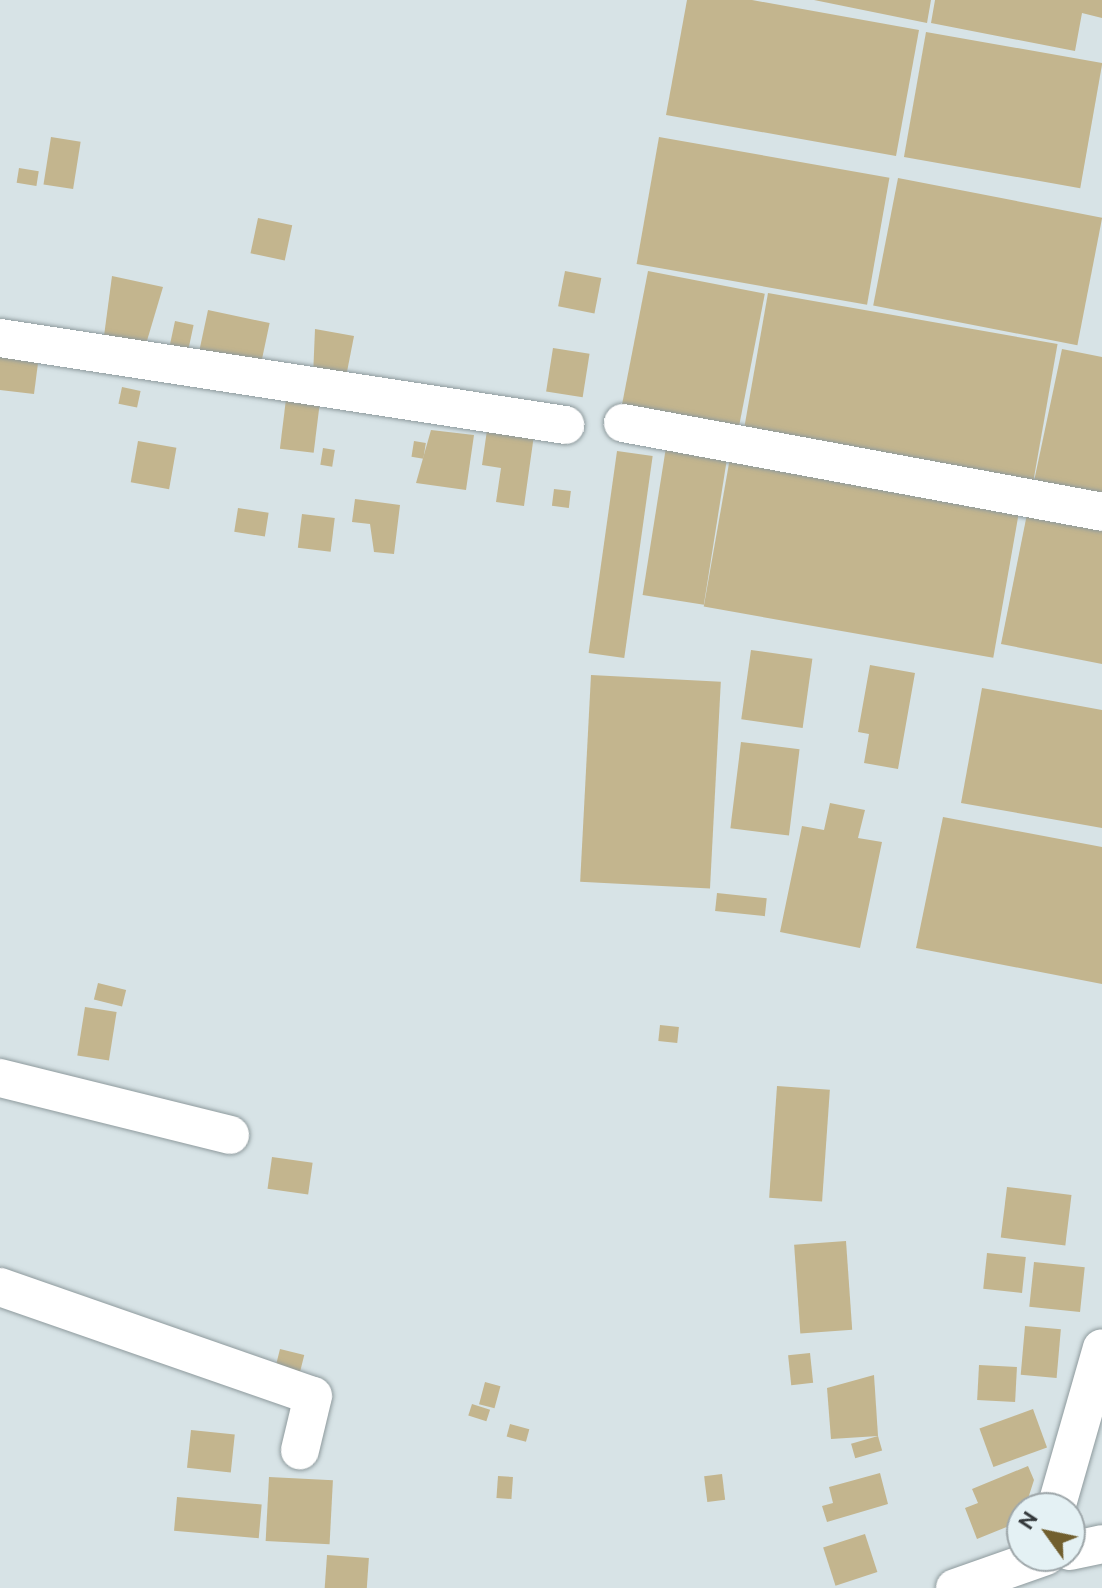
<!DOCTYPE html>
<html>
<head>
<meta charset="utf-8">
<style>
	body { margin:0 }
	#map { position:relative; width:1102px; height:1588px; overflow:hidden; background:#d7e3e6; font-family:Ubuntu,sans-serif }
	div>[style] { position:absolute }
	.building>* { inset:0; background:#c3b58e; transform-origin:0 0 }
	.roads { filter:drop-shadow(0 0 2px #8e9a9d) drop-shadow(0 0 2px #8e9a9d) }
	.minor>* { height:38px; margin:-19px; padding:0 19px; transform-origin:19px; border-radius:19px; background:#fff }
	span { translate:-50% -50%; white-space:nowrap; text-align:center; line-height:1.15; -webkit-text-stroke:7px #e4f1f4; paint-order:stroke }
	.north { position:absolute; left:1006px; top:1492px; width:80px; height:80px; box-sizing:border-box; background:#e4f1f4; border:2px solid #9ea7aa; border-radius:50%; rotate:303deg; font-size:22px; font-weight:700; line-height:32px; text-align:center; color:#34393b }
	.north::after { content:''; display:block; margin:auto; width:28px; height:36px; background:#715f2e; clip-path:polygon(50% 0,100% 100%,50% 72%,0 100%) }
</style>
</head>
<body>
<div id="map">
	<div class="building">
		<div style="clip-path:polygon(687px 0,752px 0,919px 30px,896px 156px,666px 115px)"></div>
		<div style="clip-path:polygon(814px 0,931px 0,927px 23px)"></div>
		<div style="clip-path:polygon(935px 0,1102px 0,1102px 18px,1082px 13px,1075px 51px,931px 23px)"></div>
		<div style="left:926px;top:32px;width:179px;height:127px;rotate:10deg"></div>
		<div style="left:51px;top:137px;width:30px;height:48px;rotate:9deg"></div>
		<div style="left:659px;top:137px;width:234px;height:129px;rotate:10deg"></div>
		<div style="left:19px;top:168px;width:20px;height:15px;rotate:9deg"></div>
		<div style="left:898px;top:178px;width:208px;height:130px;rotate:11deg"></div>
		<div style="left:258px;top:218px;width:35px;height:36px;rotate:12deg"></div>
		<div style="left:565px;top:271px;width:37px;height:36px;rotate:11deg"></div>
		<div style="left:648px;top:271px;width:119px;height:144px;rotate:11deg"></div>
		<div style="clip-path:polygon(112px 276px,163px 287px,146px 344px,104px 336px)"></div>
		<div style="left:768px;top:293px;width:294px;height:146px;rotate:10deg"></div>
		<div style="left:208px;top:310px;width:63px;height:42px;rotate:12deg"></div>
		<div style="left:175px;top:321px;width:19px;height:33px;rotate:12deg"></div>
		<div style="clip-path:polygon(315px 329px,354px 336px,345px 382px,313px 377px)"></div>
		<div style="left:553px;top:348px;width:37px;height:44px;rotate:9deg"></div>
		<div style="clip-path:polygon(1062px 349px,1102px 357px,1102px 501px,1033px 486px)"></div>
		<div style="clip-path:polygon(0 357px,38px 363px,34px 394px,0 390px)"></div>
		<div style="left:122px;top:387px;width:19px;height:17px;rotate:12deg"></div>
		<div style="left:286px;top:399px;width:34px;height:50px;rotate:7deg"></div>
		<div style="clip-path:polygon(431px 430px,474px 435px,466px 490px,416px 483px)"></div>
		<div style="clip-path:polygon(487px 430px,534px 435px,524px 506px,496px 502px,501px 468px,482px 465px)"></div>
		<div style="left:138px;top:441px;width:39px;height:42px;rotate:10deg"></div>
		<div style="left:414px;top:441px;width:12px;height:16px;rotate:9deg"></div>
		<div style="left:667px;top:441px;width:62px;height:156px;rotate:9deg"></div>
		<div style="left:323px;top:448px;width:12px;height:17px;rotate:9deg"></div>
		<div style="left:617px;top:451px;width:36px;height:204px;rotate:8deg"></div>
		<div style="left:731px;top:452px;width:294px;height:157px;rotate:10deg"></div>
		<div style="left:554px;top:489px;width:17px;height:17px;rotate:7deg"></div>
		<div style="clip-path:polygon(355px 499px,400px 505px,394px 554px,374px 552px,370px 524px,352px 522px)"></div>
		<div style="left:238px;top:508px;width:31px;height:24px;rotate:9deg"></div>
		<div style="clip-path:polygon(1028px 509px,1102px 523px,1102px 664px,1001px 644px)"></div>
		<div style="left:302px;top:514px;width:33px;height:34px;rotate:7deg"></div>
		<div style="left:751px;top:650px;width:62px;height:70px;rotate:8deg"></div>
		<div style="clip-path:polygon(870px 665px,915px 673px,898px 769px,864px 763px,869px 734px,858px 732px)"></div>
		<div style="left:591px;top:675px;width:130px;height:207px;rotate:3deg"></div>
		<div style="clip-path:polygon(982px 688px,1102px 710px,1102px 828px,961px 803px)"></div>
		<div style="left:741px;top:742px;width:59px;height:87px;rotate:7deg"></div>
		<div style="clip-path:polygon(830px 803px,865px 810px,858px 838px,882px 842px,860px 948px,780px 932px,802px 826px,824px 830px)"></div>
		<div style="clip-path:polygon(943px 817px,1102px 847px,1102px 984px,916px 948px)"></div>
		<div style="left:717px;top:893px;width:50px;height:18px;rotate:6deg"></div>
		<div style="left:98px;top:983px;width:29px;height:17px;rotate:14deg"></div>
		<div style="left:85px;top:1007px;width:32px;height:49px;rotate:9deg"></div>
		<div style="left:660px;top:1025px;width:19px;height:16px;rotate:6deg"></div>
		<div style="left:777px;top:1086px;width:53px;height:112px;rotate:4deg"></div>
		<div style="left:272px;top:1157px;width:41px;height:32px;rotate:8deg"></div>
		<div style="left:1007px;top:1187px;width:65px;height:51px;rotate:7deg"></div>
		<div style="left:846px;top:1241px;width:89px;height:52px;rotate:86deg"></div>
		<div style="left:987px;top:1253px;width:39px;height:36px;rotate:6deg"></div>
		<div style="left:1034px;top:1262px;width:51px;height:45px;rotate:6deg"></div>
		<div style="left:1025px;top:1326px;width:36px;height:49px;rotate:5deg"></div>
		<div style="left:280px;top:1349px;width:25px;height:17px;rotate:14deg"></div>
		<div style="left:810px;top:1353px;width:30px;height:22px;rotate:84deg"></div>
		<div style="left:979px;top:1365px;width:38px;height:35px;rotate:3deg"></div>
		<div style="clip-path:polygon(874px 1375px,878px 1436px,831px 1439px,827px 1388px)"></div>
		<div style="left:485px;top:1382px;width:16px;height:23px;rotate:15deg"></div>
		<div style="left:472px;top:1404px;width:19px;height:12px;rotate:18deg"></div>
		<div style="left:1033px;top:1409px;width:41px;height:57px;rotate:70deg"></div>
		<div style="left:510px;top:1424px;width:20px;height:13px;rotate:15deg"></div>
		<div style="left:191px;top:1430px;width:44px;height:38px;rotate:6deg"></div>
		<div style="left:878px;top:1436px;width:15px;height:28px;rotate:74deg"></div>
		<div style="clip-path:polygon(1028px 1466px,1034px 1480px,1025px 1508px,1013px 1512px,1009px 1526px,977px 1539px,965px 1508px,978px 1503px,972px 1489px)"></div>
		<div style="clip-path:polygon(880px 1473px,888px 1504px,827px 1522px,822px 1506px,833px 1503px,829px 1487px)"></div>
		<div style="left:722px;top:1474px;width:26px;height:18px;rotate:83deg"></div>
		<div style="left:498px;top:1476px;width:15px;height:22px;rotate:4deg"></div>
		<div style="left:269px;top:1477px;width:64px;height:64px;rotate:3deg"></div>
		<div style="left:177px;top:1497px;width:85px;height:34px;rotate:5deg"></div>
		<div style="left:865px;top:1534px;width:40px;height:44px;rotate:72deg"></div>
		<div style="left:327px;top:1555px;width:42px;height:33px;rotate:4deg"></div>
	</div>
	<div class="roads">
		<div class="minor">
			<div style="left:0;top:338px;width:572px;rotate:8.75deg"></div>
			<div style="left:623px;top:423px;width:487px;rotate:10.5deg"></div>
			<div style="left:0;top:1078px;width:237px;rotate:13.9deg"></div>
			<div style="left:0;top:1287px;width:331px;rotate:19.2deg"></div>
			<div style="left:313px;top:1396px;width:56px;rotate:103.5deg"></div>
			<div style="left:1056px;top:1508px;width:166px;rotate:-74deg"></div>
			<div style="left:1070px;top:1551px;width:33px;rotate:-12deg"></div>
			<div style="left:955px;top:1588px;width:96px;rotate:-19.4deg"></div>
		</div>
	</div>
	<div class="north">N</div>
</div>
</body>
</html>
